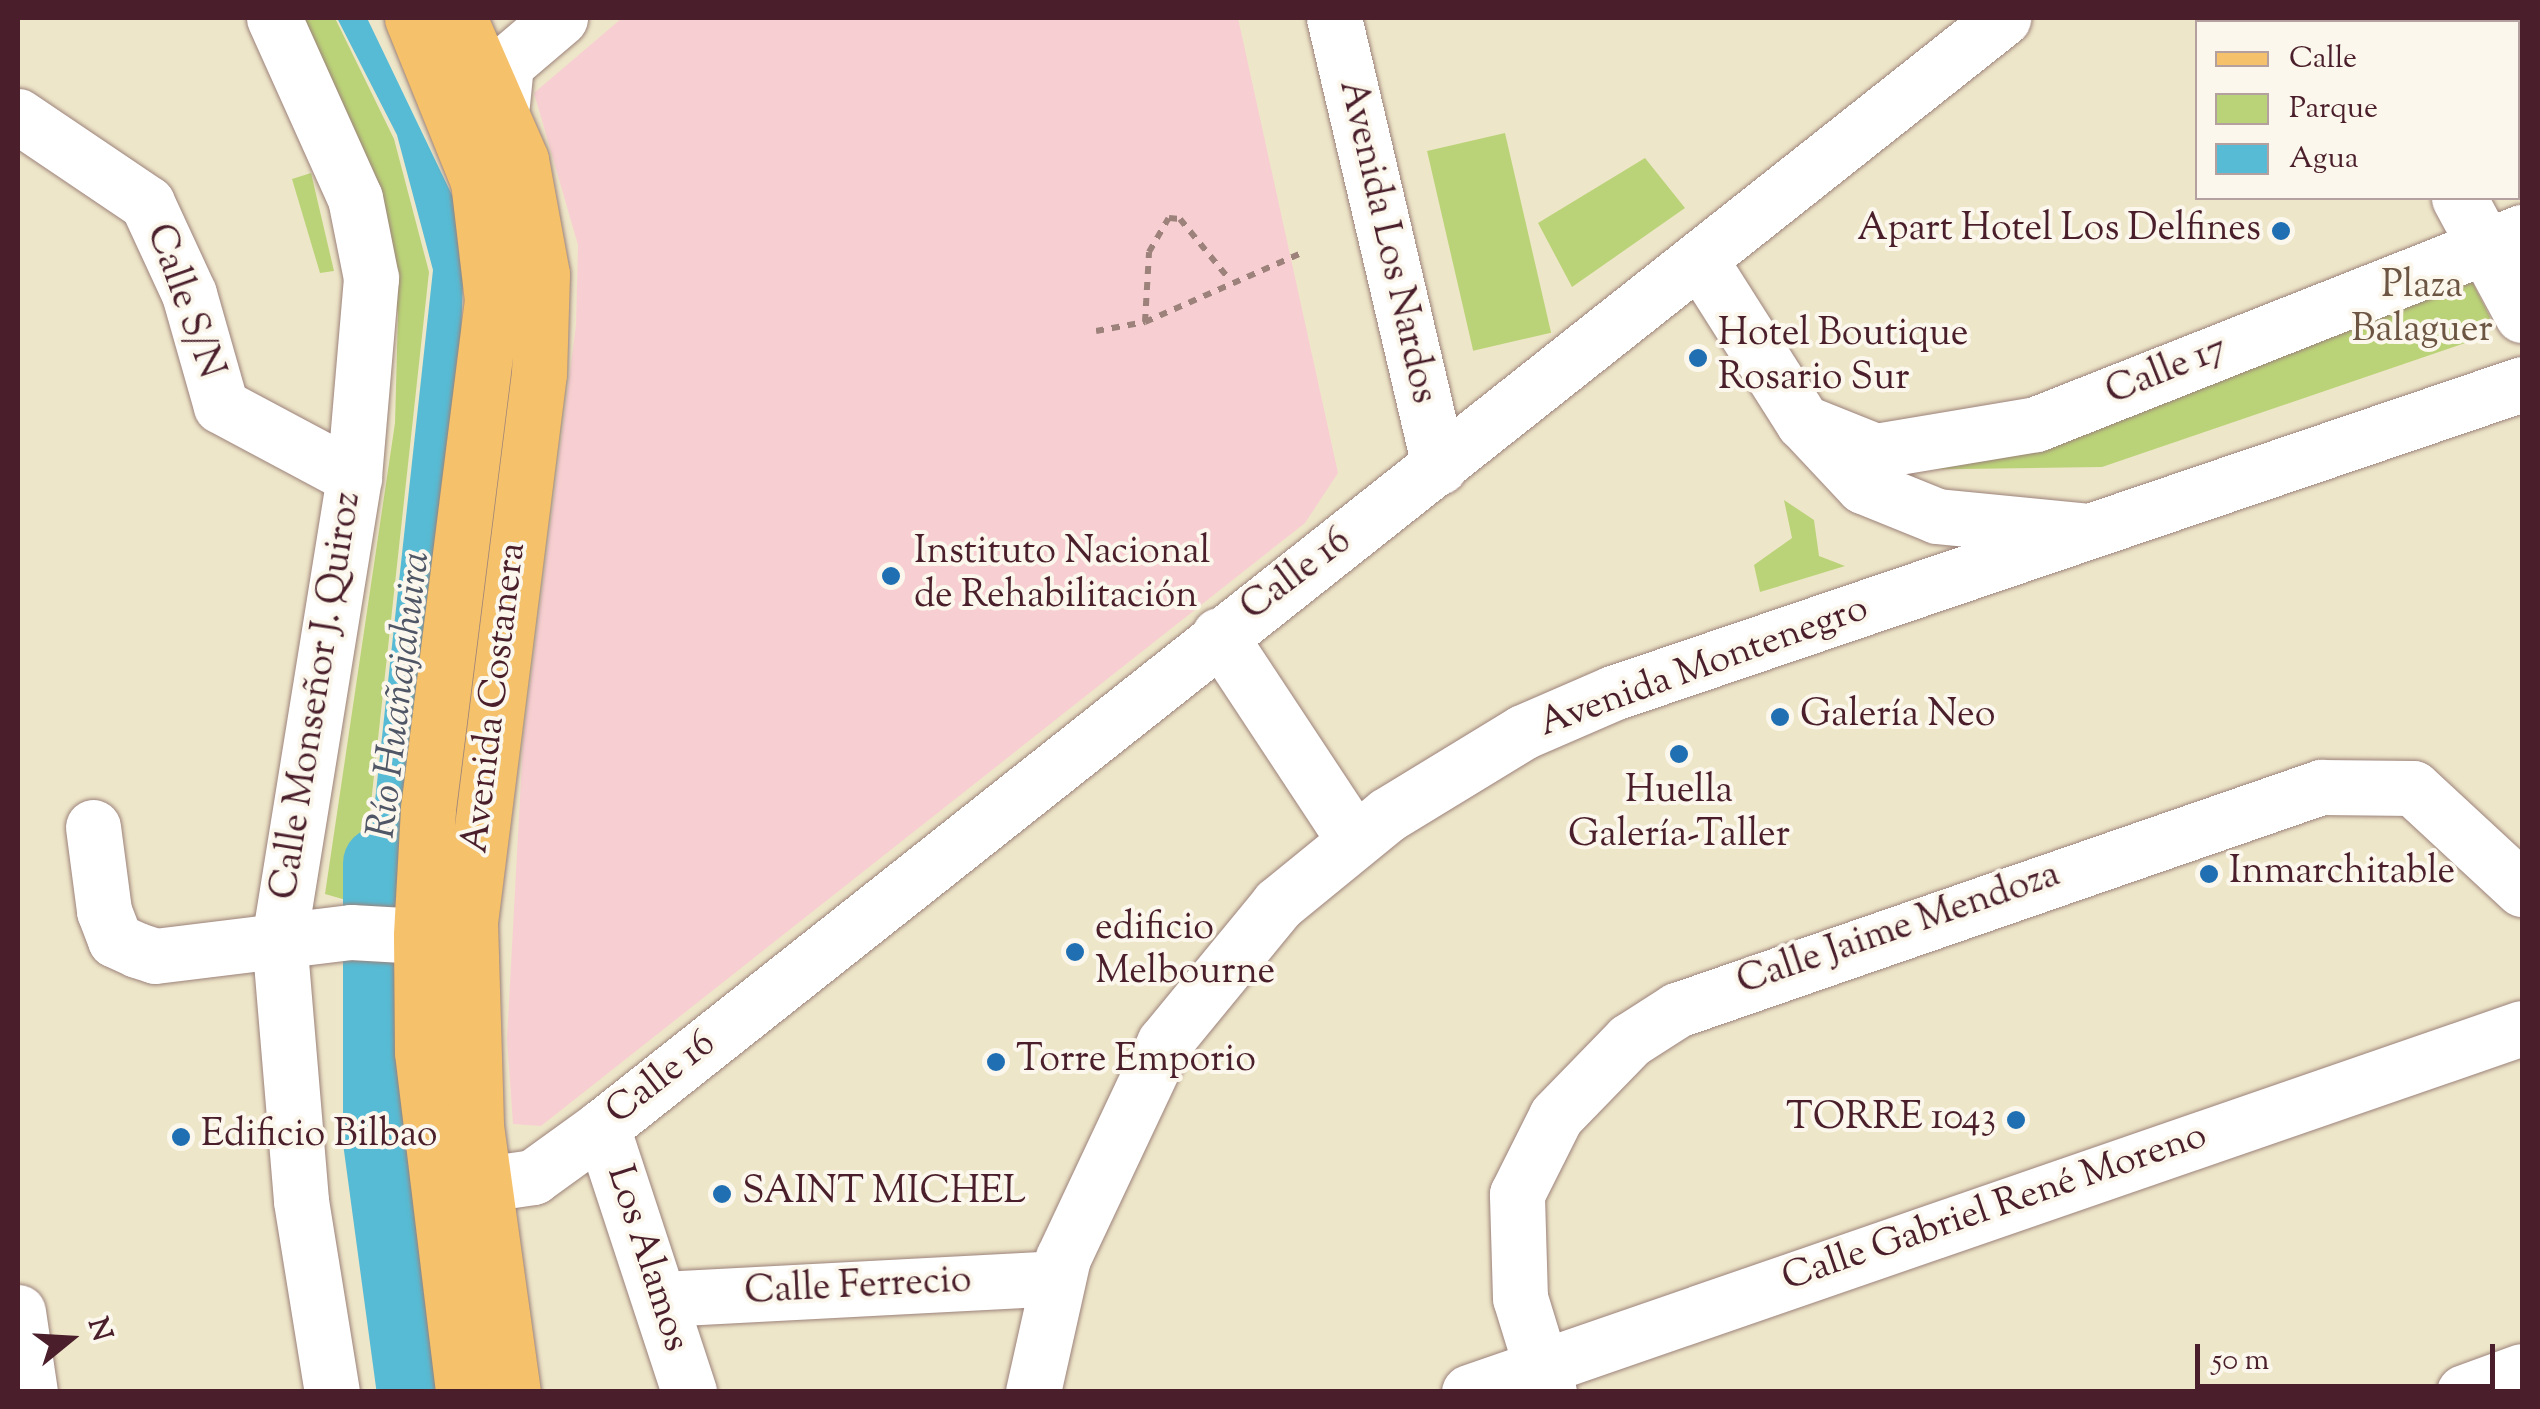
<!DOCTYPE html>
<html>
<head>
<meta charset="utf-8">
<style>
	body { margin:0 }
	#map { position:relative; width:2540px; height:1409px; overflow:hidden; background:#eee6c9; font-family:"Sorts Mill Goudy",serif }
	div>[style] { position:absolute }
	.built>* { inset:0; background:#f7cfd2 }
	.green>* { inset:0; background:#bbd378; transform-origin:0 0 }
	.water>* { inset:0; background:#57bbd5 }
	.river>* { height:72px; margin:-36px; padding:0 36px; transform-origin:36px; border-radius:36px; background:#57bbd5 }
	.path>* { height:6px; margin-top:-3px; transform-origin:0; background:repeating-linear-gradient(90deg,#9c827a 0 8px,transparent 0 16px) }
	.roads { filter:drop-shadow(0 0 2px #9c827a) drop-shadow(0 0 2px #9c827a) }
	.minor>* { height:55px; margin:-27.5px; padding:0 27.5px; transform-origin:27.5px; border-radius:27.5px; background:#fff }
	.major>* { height:55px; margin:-27.5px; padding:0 27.5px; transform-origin:27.5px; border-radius:27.5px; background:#f5c16b }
	.dots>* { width:28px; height:28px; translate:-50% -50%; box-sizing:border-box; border:5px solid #fbf7ec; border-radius:50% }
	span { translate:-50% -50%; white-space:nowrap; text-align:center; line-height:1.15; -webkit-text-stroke:8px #fbf7ec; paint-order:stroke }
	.poi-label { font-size:38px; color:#4a1f2b }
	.right { translate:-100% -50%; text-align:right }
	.left { translate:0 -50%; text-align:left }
	.street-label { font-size:38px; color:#4a1f2b }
	.park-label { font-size:38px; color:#6c5542 }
	.water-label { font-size:40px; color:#4f5666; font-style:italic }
	.frame { position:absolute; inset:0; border:20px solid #4a1f2b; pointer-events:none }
	.legend { position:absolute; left:2195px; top:20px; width:325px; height:180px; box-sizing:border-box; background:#fbf7ec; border:2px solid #b4a19f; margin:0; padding:12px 18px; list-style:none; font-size:30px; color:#4a1f2b }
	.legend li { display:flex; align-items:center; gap:20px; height:50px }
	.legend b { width:50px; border:2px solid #b4a19f }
	.north { position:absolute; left:20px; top:1289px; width:100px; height:100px; -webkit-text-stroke:8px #fbf7ec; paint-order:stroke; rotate:72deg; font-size:28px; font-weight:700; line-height:40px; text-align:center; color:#4a1f2b }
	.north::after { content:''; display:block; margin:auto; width:35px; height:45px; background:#4a1f2b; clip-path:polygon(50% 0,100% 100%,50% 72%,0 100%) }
	.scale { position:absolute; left:2195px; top:1344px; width:300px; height:45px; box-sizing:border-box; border:5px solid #4a1f2b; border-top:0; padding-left:12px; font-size:30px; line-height:35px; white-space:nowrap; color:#4a1f2b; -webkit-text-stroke:8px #fbf7ec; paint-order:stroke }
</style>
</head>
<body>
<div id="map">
	<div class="built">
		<div style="clip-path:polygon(622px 18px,1238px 18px,1338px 473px,1305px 523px,541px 1126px,513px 1124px,507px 1039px,523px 742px,576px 325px,578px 245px,534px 93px)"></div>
	</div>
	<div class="green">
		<div style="clip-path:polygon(298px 18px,335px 18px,394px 139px,429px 272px,360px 904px,325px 894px,395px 423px,398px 314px,376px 181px)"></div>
		<div style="left:1505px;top:133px;width:205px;height:80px;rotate:77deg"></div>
		<div style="clip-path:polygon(1645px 158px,1685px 208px,1572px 287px,1538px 223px)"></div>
		<div style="clip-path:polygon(311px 173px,334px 271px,320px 273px,292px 179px)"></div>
		<div style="clip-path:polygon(2460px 258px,2490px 317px,2487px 333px,2471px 341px,2102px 467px,1887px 470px)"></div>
		<div style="clip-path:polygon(1784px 500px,1814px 520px,1819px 556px,1845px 566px,1760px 592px,1754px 565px,1792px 538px)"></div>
		<div style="clip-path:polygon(364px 1160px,389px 1291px,401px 1391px,387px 1391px)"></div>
	</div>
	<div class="water">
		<div style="clip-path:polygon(337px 18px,367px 18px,465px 222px,458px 425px,394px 915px,363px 911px,433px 270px,397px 135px)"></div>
		<div style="clip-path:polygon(397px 1145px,408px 1228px,428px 1391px,403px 1391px,372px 1177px,372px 1160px)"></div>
	</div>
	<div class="river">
		<div style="left:379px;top:863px;width:278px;rotate:90deg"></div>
		<div style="left:379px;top:1141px;width:253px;rotate:82.3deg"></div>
	</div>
	<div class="path">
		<div style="left:1145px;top:322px;width:70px;rotate:-86.7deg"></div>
		<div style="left:1149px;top:252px;width:39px;rotate:-60deg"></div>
		<div style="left:1169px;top:218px;width:11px;rotate:5deg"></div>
		<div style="left:1180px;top:219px;width:79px;rotate:50.7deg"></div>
		<div style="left:1096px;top:331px;width:50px;rotate:-10.4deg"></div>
		<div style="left:1145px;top:322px;width:168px;rotate:-23.8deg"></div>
	</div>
	<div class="roads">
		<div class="minor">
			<div style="left:274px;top:18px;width:197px;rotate:65.8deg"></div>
			<div style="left:355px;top:198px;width:82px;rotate:78.7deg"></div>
			<div style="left:371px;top:278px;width:200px;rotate:94.9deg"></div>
			<div style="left:354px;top:477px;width:467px;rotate:99.2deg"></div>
			<div style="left:279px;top:938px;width:264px;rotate:85.2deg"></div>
			<div style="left:301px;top:1201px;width:193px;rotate:80.8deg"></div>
			<div style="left:1334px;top:18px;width:461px;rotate:76.8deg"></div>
			<div style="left:2317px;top:18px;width:6px;rotate:45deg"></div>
			<div style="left:502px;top:104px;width:40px;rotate:-84.3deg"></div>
			<div style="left:506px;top:64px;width:71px;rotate:-40.4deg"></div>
			<div style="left:18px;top:116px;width:156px;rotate:34deg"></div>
			<div style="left:147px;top:203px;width:100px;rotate:65.2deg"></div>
			<div style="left:189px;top:294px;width:116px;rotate:74.1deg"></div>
			<div style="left:221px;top:406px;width:151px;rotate:28.1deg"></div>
			<div style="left:2459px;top:198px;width:133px;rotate:61.7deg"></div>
			<div style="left:1700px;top:260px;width:192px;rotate:57.6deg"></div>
			<div style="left:1803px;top:422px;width:88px;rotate:46.8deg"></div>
			<div style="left:1863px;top:486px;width:80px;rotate:22.1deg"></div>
			<div style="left:1937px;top:516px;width:145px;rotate:5.6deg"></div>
			<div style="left:1803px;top:422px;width:78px;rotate:21.9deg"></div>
			<div style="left:1875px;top:451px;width:163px;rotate:-9.5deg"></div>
			<div style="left:2036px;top:424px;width:523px;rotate:-21.56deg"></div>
			<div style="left:1219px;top:635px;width:245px;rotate:56.6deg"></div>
			<div style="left:93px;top:827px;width:85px;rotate:82.5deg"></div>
			<div style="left:104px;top:911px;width:31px;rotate:69deg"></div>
			<div style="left:115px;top:940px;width:24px;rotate:24deg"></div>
			<div style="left:137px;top:950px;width:19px;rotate:18deg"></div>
			<div style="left:155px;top:956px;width:197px;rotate:-7deg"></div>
			<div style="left:351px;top:932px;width:70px;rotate:3.3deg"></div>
			<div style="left:602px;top:1127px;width:279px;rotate:71.8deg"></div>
			<div style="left:485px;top:1184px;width:49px;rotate:-8.3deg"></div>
			<div style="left:533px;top:1177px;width:85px;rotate:-35.9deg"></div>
			<div style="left:602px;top:1127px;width:1787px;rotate:-38.36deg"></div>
			<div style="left:661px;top:1299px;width:396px;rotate:-3deg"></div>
			<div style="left:18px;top:1312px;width:81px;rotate:81.5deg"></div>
			<div style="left:1033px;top:1392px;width:137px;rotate:-77.4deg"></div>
			<div style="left:1063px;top:1258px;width:238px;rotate:-64.8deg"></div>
			<div style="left:1164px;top:1043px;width:180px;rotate:-50.6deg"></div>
			<div style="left:1278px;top:904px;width:141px;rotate:-39.2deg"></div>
			<div style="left:1387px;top:815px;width:159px;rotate:-31.4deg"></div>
			<div style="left:1523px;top:732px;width:98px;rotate:-23.4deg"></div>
			<div style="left:1613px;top:693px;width:960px;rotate:-18.77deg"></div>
			<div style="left:1469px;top:1392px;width:1114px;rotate:-19.07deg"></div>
			<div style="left:1549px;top:1392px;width:98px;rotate:-107.1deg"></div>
			<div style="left:1520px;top:1298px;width:104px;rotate:-91.7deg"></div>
			<div style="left:1517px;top:1194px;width:87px;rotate:-63.4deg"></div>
			<div style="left:1556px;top:1116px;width:106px;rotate:-45.8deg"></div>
			<div style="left:1630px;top:1040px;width:56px;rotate:-32.6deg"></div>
			<div style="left:1677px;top:1010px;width:682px;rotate:-19.1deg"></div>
			<div style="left:2321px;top:787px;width:92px;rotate:0.6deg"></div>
			<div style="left:2413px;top:788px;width:149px;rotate:42.8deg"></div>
			<div style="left:2464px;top:1392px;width:62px;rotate:-19.9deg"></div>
		</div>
		<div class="major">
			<div style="left:412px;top:18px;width:176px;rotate:68deg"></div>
			<div style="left:478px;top:181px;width:120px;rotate:83.3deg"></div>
			<div style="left:492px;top:300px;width:513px;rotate:97.17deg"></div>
			<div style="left:428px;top:809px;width:127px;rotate:93.2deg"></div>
			<div style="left:421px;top:936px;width:116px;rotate:89.5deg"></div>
			<div style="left:422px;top:1052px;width:342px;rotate:83.1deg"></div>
			<div style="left:459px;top:18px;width:155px;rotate:66.4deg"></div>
			<div style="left:521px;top:160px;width:116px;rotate:79.6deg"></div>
			<div style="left:542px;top:274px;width:99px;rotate:91.7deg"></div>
			<div style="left:539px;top:373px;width:553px;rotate:97.16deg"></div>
			<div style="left:470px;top:922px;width:204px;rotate:88.3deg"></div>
			<div style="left:476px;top:1126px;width:269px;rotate:82.1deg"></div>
		</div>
	</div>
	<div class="dots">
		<div style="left:2281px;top:231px;background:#1f6fb2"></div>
		<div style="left:1698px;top:358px;background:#1f6fb2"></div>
		<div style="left:891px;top:576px;background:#1f6fb2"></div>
		<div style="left:1780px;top:717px;background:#1f6fb2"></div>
		<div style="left:1679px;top:754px;background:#1f6fb2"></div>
		<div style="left:2209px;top:874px;background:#1f6fb2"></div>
		<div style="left:1075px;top:952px;background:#1f6fb2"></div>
		<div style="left:996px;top:1062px;background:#1f6fb2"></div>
		<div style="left:2016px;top:1120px;background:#1f6fb2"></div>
		<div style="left:181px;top:1137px;background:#1f6fb2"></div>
		<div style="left:722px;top:1194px;background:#1f6fb2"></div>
	</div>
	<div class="poi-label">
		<span class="right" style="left:2261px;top:231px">Apart Hotel Los Delfines</span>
		<span class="left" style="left:1718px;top:358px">Hotel Boutique<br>Rosario Sur</span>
		<span class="left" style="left:914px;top:576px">Instituto Nacional<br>de Rehabilitación</span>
		<span class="left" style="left:1800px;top:717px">Galería Neo</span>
		<span style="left:1679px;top:815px">Huella<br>Galería-Taller</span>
		<span class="left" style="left:2229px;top:874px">Inmarchitable</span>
		<span class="left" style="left:1095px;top:952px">edificio<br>Melbourne</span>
		<span class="left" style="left:1016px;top:1062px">Torre Emporio</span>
		<span class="right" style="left:1996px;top:1120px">TORRE 1043</span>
		<span class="left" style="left:201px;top:1137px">Edificio Bilbao</span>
		<span class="left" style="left:742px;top:1194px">SAINT MICHEL</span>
	</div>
	<div class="street-label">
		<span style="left:1386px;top:242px;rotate:77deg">Avenida Los Nardos</span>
		<span style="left:183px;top:302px;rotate:70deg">Calle S/N</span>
		<span style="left:2167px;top:372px;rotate:-22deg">Calle 17</span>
		<span style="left:1297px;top:576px;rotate:-37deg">Calle 16</span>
		<span style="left:1704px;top:668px;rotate:-20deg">Avenida Montenegro</span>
		<span style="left:318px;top:696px;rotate:-81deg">Calle Monseñor J. Quiroz</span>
		<span style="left:496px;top:698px;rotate:-83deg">Avenida Costanera</span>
		<span style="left:1899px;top:930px;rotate:-19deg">Calle Jaime Mendoza</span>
		<span style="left:662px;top:1079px;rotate:-38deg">Calle 16</span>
		<span style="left:1995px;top:1209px;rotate:-19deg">Calle Gabriel René Moreno</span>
		<span style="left:646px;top:1259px;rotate:72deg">Los Alamos</span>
		<span style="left:858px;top:1288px;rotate:-3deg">Calle Ferrecio</span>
	</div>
	<div class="park-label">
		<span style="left:2422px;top:310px">Plaza<br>Balaguer</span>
	</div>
	<div class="water-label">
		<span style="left:401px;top:695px;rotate:-83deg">Río Huañajahuira</span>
	</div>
	<div class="frame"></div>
	<ul class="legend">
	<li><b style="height:12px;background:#f5c16b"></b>Calle</li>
	<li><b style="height:28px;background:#bbd378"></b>Parque</li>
	<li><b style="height:28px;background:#57bbd5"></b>Agua</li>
	</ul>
	<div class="north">N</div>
	<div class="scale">50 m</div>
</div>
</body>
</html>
